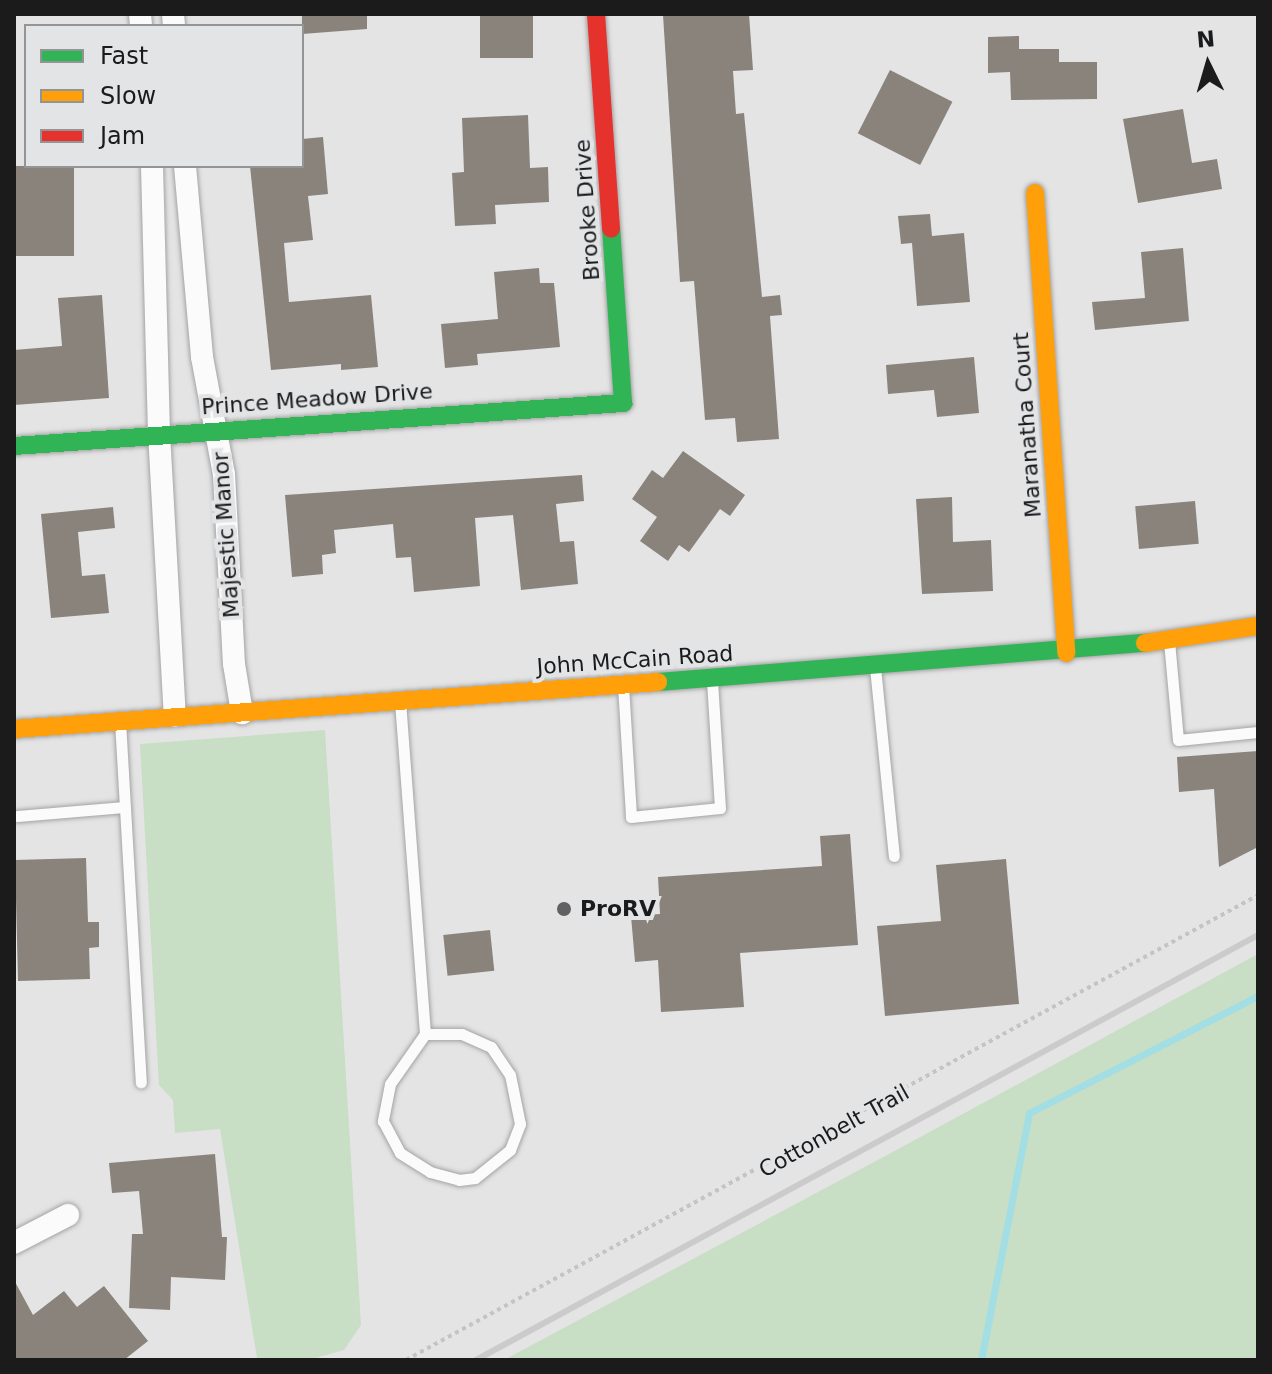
<!DOCTYPE html>
<html>
<head>
<meta charset="utf-8">
<style>
	body { margin:0 }
	#map { position:relative; width:1272px; height:1374px; overflow:hidden; background:#e4e4e5; font-family:"DejaVu Sans",sans-serif }
	div>[style] { position:absolute }
	.green>* { inset:0; background:#c8dec5 }
	.stream>* { height:7px; margin:-3.5px; padding:0 3.5px; transform-origin:3.5px; border-radius:3.5px; background:#a2dee4 }
	.building>* { inset:0; background:#89837c; transform-origin:0 0 }
	.path>* { height:4px; margin-top:-2px; transform-origin:0; background:repeating-linear-gradient(90deg,#c4c4c4 0 4px,transparent 0 8px) }
	.roads { filter:drop-shadow(0 0 2px #a4a4a5) drop-shadow(0 0 2px #a4a4a5) }
	.lane>* { height:11px; margin:-5.5px; padding:0 5.5px; transform-origin:5.5px; border-radius:5.5px; background:#fbfbfb }
	.street>* { height:22px; margin:-11px; padding:0 11px; transform-origin:11px; border-radius:11px; background:#fbfbfb }
	.fast>* { height:18px; margin:-9px; padding:0 9px; transform-origin:9px; border-radius:9px; background:#30b455 }
	.slow>* { height:18px; margin:-9px; padding:0 9px; transform-origin:9px; border-radius:9px; background:#ff9f0a }
	.jam>* { height:18px; margin:-9px; padding:0 9px; transform-origin:9px; border-radius:9px; background:#e5322d }
	.rail>* { height:6px; margin:-3px; padding:0 3px; transform-origin:3px; border-radius:3px; background:#cbcbcc }
	.dots>* { width:22px; height:22px; translate:-50% -50%; box-sizing:border-box; border:4px solid #e3e4e6; border-radius:50% }
	span { translate:-50% -50%; white-space:nowrap; text-align:center; line-height:1.15; -webkit-text-stroke:8px #e3e4e6; paint-order:stroke }
	.street-label { font-size:22px; color:#1b1b1c }
	.poi-label { font-size:22px; color:#1b1b1c; font-weight:700 }
	.left { translate:0 -50%; text-align:left }
	.frame { position:absolute; inset:0; border:16px solid #1b1b1c; pointer-events:none }
	.legend { position:absolute; left:24px; top:24px; width:280px; height:144px; box-sizing:border-box; background:#e3e4e6; border:2px solid #939495; margin:0; padding:10px 14px; list-style:none; font-size:24px; color:#1b1b1c }
	.legend li { display:flex; align-items:center; gap:16px; height:40px }
	.legend b { width:40px; border:2px solid #939495 }
	.north { position:absolute; left:1168px; top:24px; width:80px; height:80px; -webkit-text-stroke:6px #e3e4e6; paint-order:stroke; rotate:355deg; font-size:22px; font-weight:700; line-height:32px; text-align:center; color:#1b1b1c }
	.north::after { content:''; display:block; margin:auto; width:28px; height:36px; background:#1b1b1c; clip-path:polygon(50% 0,100% 100%,50% 72%,0 100%) }
</style>
</head>
<body>
<div id="map">
	<div class="green">
		<div style="clip-path:polygon(325px 730px,361px 1325px,344px 1350px,312px 1359px,257px 1358px,220px 1129px,175px 1133px,173px 1100px,159px 1085px,140px 744px)"></div>
		<div style="clip-path:polygon(1258px 954px,1258px 1360px,504px 1360px,889px 1154px)"></div>
	</div>
	<div class="stream">
		<div style="left:981px;top:1360px;width:252px;rotate:-79deg"></div>
		<div style="left:1029px;top:1113px;width:257px;rotate:-27.1deg"></div>
	</div>
	<div class="building">
		<div style="clip-path:polygon(302px 14px,367px 14px,367px 29px,302px 34px)"></div>
		<div style="left:480px;top:14px;width:53px;height:44px"></div>
		<div style="clip-path:polygon(749px 14px,753px 70px,733px 71px,736px 114px,744px 113px,762px 297px,780px 295px,782px 315px,770px 316px,779px 439px,737px 442px,735px 418px,705px 420px,694px 281px,680px 282px,663px 15px)"></div>
		<div style="clip-path:polygon(1019px 36px,1019px 49px,1059px 49px,1059px 62px,1097px 62px,1097px 99px,1011px 100px,1010px 72px,988px 73px,988px 37px)"></div>
		<div style="left:890px;top:70px;width:70px;height:71px;rotate:27deg"></div>
		<div style="clip-path:polygon(1183px 109px,1192px 163px,1217px 159px,1222px 189px,1138px 203px,1123px 119px)"></div>
		<div style="clip-path:polygon(528px 115px,530px 168px,548px 167px,549px 202px,495px 205px,496px 224px,455px 226px,452px 173px,464px 172px,462px 118px)"></div>
		<div style="clip-path:polygon(323px 137px,328px 194px,308px 196px,313px 240px,284px 243px,289px 302px,371px 295px,378px 367px,341px 370px,341px 364px,271px 370px,250px 166px,302px 166px,302px 139px)"></div>
		<div style="left:14px;top:166px;width:60px;height:90px"></div>
		<div style="clip-path:polygon(930px 214px,932px 236px,964px 233px,970px 302px,917px 306px,912px 243px,901px 244px,898px 216px)"></div>
		<div style="clip-path:polygon(1183px 248px,1189px 321px,1095px 330px,1092px 302px,1145px 298px,1141px 252px)"></div>
		<div style="clip-path:polygon(539px 268px,540px 283px,554px 283px,560px 347px,477px 354px,478px 365px,445px 368px,441px 324px,498px 319px,494px 272px)"></div>
		<div style="clip-path:polygon(102px 295px,109px 398px,14px 405px,14px 350px,62px 346px,58px 298px)"></div>
		<div style="clip-path:polygon(974px 357px,979px 413px,937px 417px,934px 390px,888px 394px,886px 365px)"></div>
		<div style="clip-path:polygon(683px 451px,745px 495px,730px 516px,720px 509px,689px 552px,679px 545px,668px 561px,640px 541px,657px 517px,632px 499px,652px 470px,663px 478px)"></div>
		<div style="clip-path:polygon(582px 475px,584px 501px,556px 504px,560px 542px,574px 541px,578px 584px,521px 590px,513px 515px,475px 518px,480px 586px,414px 592px,411px 557px,396px 558px,393px 524px,334px 530px,336px 553px,322px 555px,323px 574px,292px 577px,285px 495px)"></div>
		<div style="clip-path:polygon(952px 497px,953px 542px,991px 540px,993px 591px,922px 594px,916px 499px)"></div>
		<div style="left:1195px;top:501px;width:43px;height:60px;rotate:85deg"></div>
		<div style="clip-path:polygon(113px 507px,115px 528px,78px 532px,82px 576px,105px 574px,109px 613px,51px 618px,41px 514px)"></div>
		<div style="clip-path:polygon(1258px 751px,1258px 847px,1219px 867px,1214px 789px,1179px 792px,1177px 757px)"></div>
		<div style="clip-path:polygon(850px 834px,858px 945px,740px 953px,744px 1007px,661px 1012px,658px 960px,635px 962px,631px 916px,660px 914px,658px 877px,822px 866px,820px 836px)"></div>
		<div style="clip-path:polygon(86px 858px,88px 922px,99px 922px,99px 947px,89px 948px,90px 979px,18px 981px,15px 860px)"></div>
		<div style="clip-path:polygon(1006px 859px,1019px 1004px,885px 1016px,877px 926px,941px 921px,936px 865px)"></div>
		<div style="left:490px;top:930px;width:41px;height:47px;rotate:84deg"></div>
		<div style="clip-path:polygon(215px 1154px,222px 1237px,227px 1237px,225px 1280px,171px 1277px,170px 1310px,129px 1308px,132px 1234px,143px 1234px,139px 1191px,112px 1193px,109px 1163px)"></div>
		<div style="clip-path:polygon(14px 1280px,33px 1315px,64px 1291px,77px 1307px,104px 1286px,148px 1341px,124px 1360px,14px 1360px)"></div>
	</div>
	<div class="path">
		<div style="left:406px;top:1360px;width:971px;rotate:-28.62deg"></div>
	</div>
	<div class="roads">
		<div class="lane">
			<div style="left:1169px;top:641px;width:99px;rotate:84.8deg"></div>
			<div style="left:1178px;top:740px;width:80px;rotate:-5.7deg"></div>
			<div style="left:875px;top:667px;width:190px;rotate:84.3deg"></div>
			<div style="left:623px;top:685px;width:132px;rotate:86.5deg"></div>
			<div style="left:631px;top:817px;width:89px;rotate:-5.8deg"></div>
			<div style="left:720px;top:808px;width:128px;rotate:-93.6deg"></div>
			<div style="left:400px;top:701px;width:334px;rotate:85.7deg"></div>
			<div style="left:425px;top:1034px;width:61px;rotate:125deg"></div>
			<div style="left:390px;top:1084px;width:38px;rotate:101deg"></div>
			<div style="left:383px;top:1121px;width:36px;rotate:62deg"></div>
			<div style="left:400px;top:1153px;width:36px;rotate:32deg"></div>
			<div style="left:430px;top:1172px;width:30px;rotate:15deg"></div>
			<div style="left:459px;top:1180px;width:16px;rotate:-7deg"></div>
			<div style="left:475px;top:1178px;width:45px;rotate:-38.7deg"></div>
			<div style="left:510px;top:1150px;width:28px;rotate:-69deg"></div>
			<div style="left:520px;top:1124px;width:50px;rotate:-101.5deg"></div>
			<div style="left:510px;top:1075px;width:34px;rotate:-124deg"></div>
			<div style="left:491px;top:1047px;width:32px;rotate:-156deg"></div>
			<div style="left:462px;top:1034px;width:37px;rotate:180deg"></div>
			<div style="left:120px;top:721px;width:362px;rotate:86.7deg"></div>
			<div style="left:17px;top:816px;width:108px;rotate:-4.8deg"></div>
		</div>
		<div class="street">
			<div style="left:140px;top:14px;width:12px;rotate:85deg"></div>
			<div style="left:173px;top:14px;width:12px;rotate:85deg"></div>
			<div style="left:152px;top:166px;width:267px;rotate:88.5deg"></div>
			<div style="left:159px;top:433px;width:283px;rotate:86.8deg"></div>
			<div style="left:185px;top:166px;width:192px;rotate:84.9deg"></div>
			<div style="left:202px;top:357px;width:119px;rotate:79.4deg"></div>
			<div style="left:224px;top:474px;width:190px;rotate:87deg"></div>
			<div style="left:234px;top:664px;width:50px;rotate:80.7deg"></div>
			<div style="left:14px;top:1243px;width:61px;rotate:-27.4deg"></div>
		</div>
		<div class="fast">
			<div style="left:14px;top:446px;width:611px;rotate:-4.04deg"></div>
			<div style="left:623px;top:403px;width:175px;rotate:-93.9deg"></div>
			<div style="left:658px;top:682px;width:489px;rotate:-4.6deg"></div>
		</div>
		<div class="slow">
			<div style="left:1035px;top:193px;width:461px;rotate:86.1deg"></div>
			<div style="left:1145px;top:643px;width:114px;rotate:-8.6deg"></div>
			<div style="left:14px;top:729px;width:646px;rotate:-4.17deg"></div>
		</div>
		<div class="jam">
			<div style="left:596px;top:14px;width:215px;rotate:86deg"></div>
		</div>
	</div>
	<div class="rail">
		<div style="left:476px;top:1360px;width:890px;rotate:-28.52deg"></div>
	</div>
	<div class="dots">
		<div style="left:564px;top:909px;background:#616162"></div>
	</div>
	<div class="street-label">
		<span style="left:587px;top:210px;rotate:-94deg">Brooke Drive</span>
		<span style="left:317px;top:399px;rotate:-4deg">Prince Meadow Drive</span>
		<span style="left:1027px;top:425px;rotate:-94deg">Maranatha Court</span>
		<span style="left:226px;top:535px;rotate:-94deg">Majestic Manor</span>
		<span style="left:635px;top:660px;rotate:-4deg">John McCain Road</span>
		<span style="left:834px;top:1131px;rotate:-29deg">Cottonbelt Trail</span>
	</div>
	<div class="poi-label">
		<span class="left" style="left:580px;top:909px">ProRV</span>
	</div>
	<div class="frame"></div>
	<ul class="legend">
	<li><b style="height:10px;background:#30b455"></b>Fast</li>
	<li><b style="height:10px;background:#ff9f0a"></b>Slow</li>
	<li><b style="height:10px;background:#e5322d"></b>Jam</li>
	</ul>
	<div class="north">N</div>
</div>
</body>
</html>
